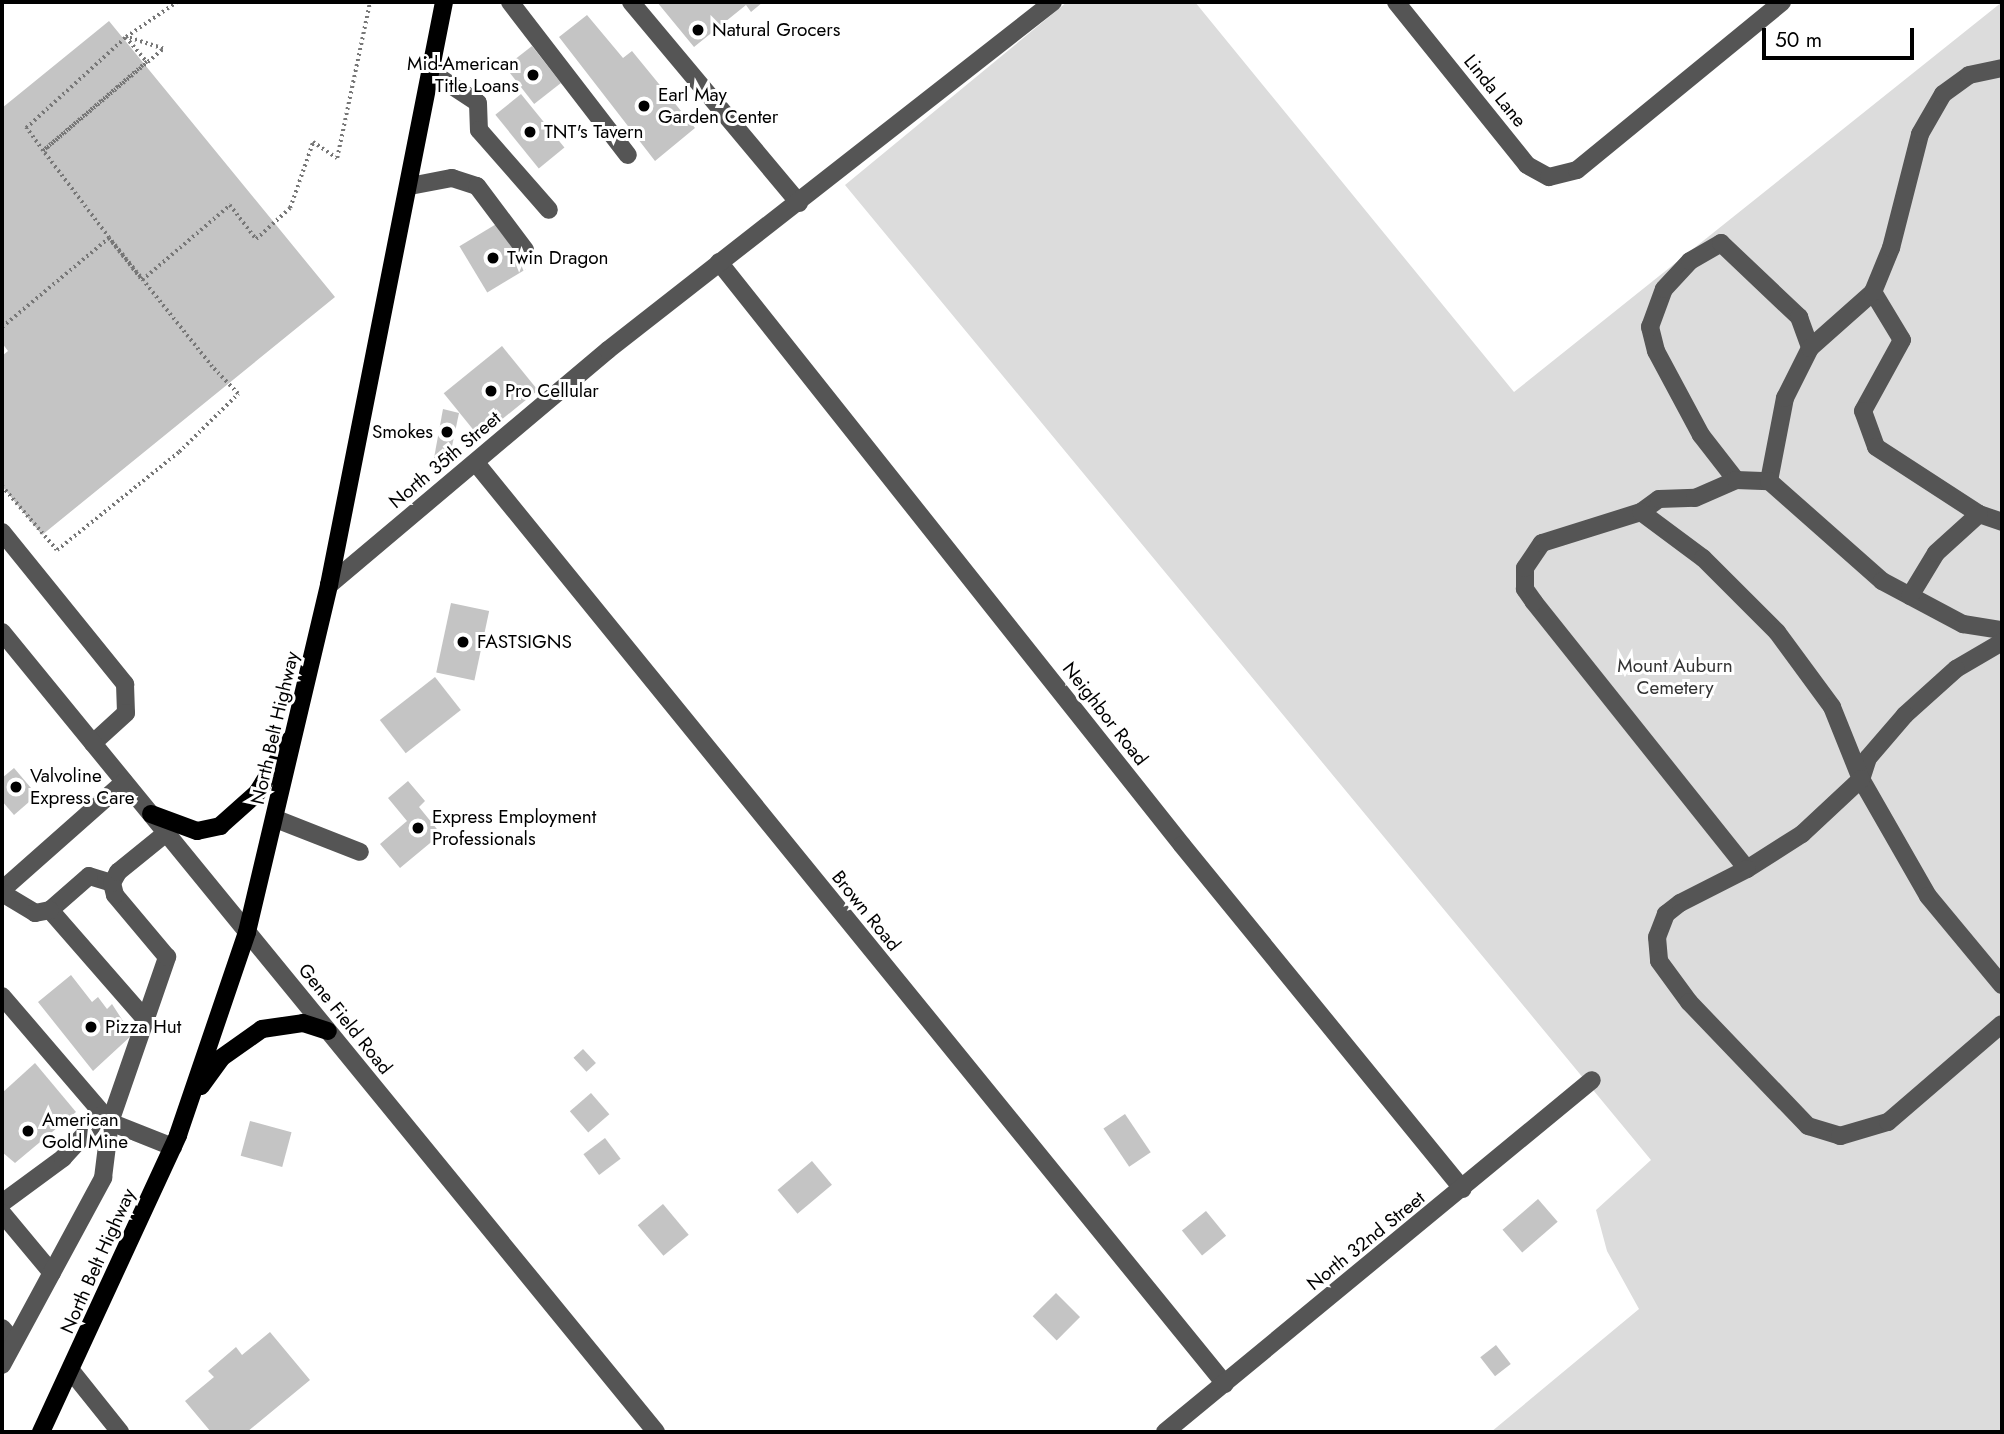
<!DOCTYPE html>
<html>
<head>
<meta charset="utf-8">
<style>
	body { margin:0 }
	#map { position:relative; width:2004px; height:1434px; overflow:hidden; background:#fff; font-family:Jost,sans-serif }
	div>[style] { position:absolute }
	.green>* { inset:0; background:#dcdcdc }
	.building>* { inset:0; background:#c4c4c4; transform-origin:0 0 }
	.path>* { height:3.5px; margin-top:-1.75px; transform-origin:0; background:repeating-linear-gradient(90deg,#777 0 2px,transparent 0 5.5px) }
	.minor>* { height:18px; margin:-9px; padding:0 9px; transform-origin:9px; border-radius:9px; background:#555 }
	.major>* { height:18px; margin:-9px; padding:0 9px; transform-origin:9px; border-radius:9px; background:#000 }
	.dots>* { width:19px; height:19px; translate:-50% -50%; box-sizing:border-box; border:4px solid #fff; border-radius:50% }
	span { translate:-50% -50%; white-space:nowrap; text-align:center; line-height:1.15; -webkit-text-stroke:6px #fff; paint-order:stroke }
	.poi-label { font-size:19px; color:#000 }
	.left { translate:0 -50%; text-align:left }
	.right { translate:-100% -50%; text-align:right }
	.street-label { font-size:19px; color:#000 }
	.park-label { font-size:19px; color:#333 }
	.frame { position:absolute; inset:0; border:4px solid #000; pointer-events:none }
	.scale { position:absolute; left:1762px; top:28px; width:152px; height:32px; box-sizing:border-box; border:4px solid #000; border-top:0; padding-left:9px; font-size:21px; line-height:24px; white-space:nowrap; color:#000; -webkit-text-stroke:5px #fff; paint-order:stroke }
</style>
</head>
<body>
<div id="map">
	<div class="green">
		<div style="clip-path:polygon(1067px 2px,1195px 2px,1514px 392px,2002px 2px,2002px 1432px,1491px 1432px,1639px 1309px,1607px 1251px,1596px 1210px,1651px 1160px,845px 185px)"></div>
	</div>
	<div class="building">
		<div style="clip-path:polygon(657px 2px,763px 2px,751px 12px,746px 5px,694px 47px)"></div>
		<div style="clip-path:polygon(587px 15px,623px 58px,632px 51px,695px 128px,655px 161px,559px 37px)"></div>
		<div style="clip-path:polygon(109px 21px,335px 297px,42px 535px,2px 486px,2px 356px,8px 351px,2px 343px,2px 108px)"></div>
		<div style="left:532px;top:46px;width:47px;height:34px;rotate:52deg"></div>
		<div style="left:521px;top:94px;width:69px;height:33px;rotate:51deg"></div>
		<div style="left:498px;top:223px;width:54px;height:45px;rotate:59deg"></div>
		<div style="left:502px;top:346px;width:57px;height:75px;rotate:51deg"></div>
		<div style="clip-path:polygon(443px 409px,459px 413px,451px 451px,443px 460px,434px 458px)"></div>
		<div style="left:451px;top:603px;width:39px;height:71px;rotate:12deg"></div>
		<div style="left:435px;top:677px;width:42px;height:70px;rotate:52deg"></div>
		<div style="clip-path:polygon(14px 768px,37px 795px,14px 815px,2px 801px,2px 778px)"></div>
		<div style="clip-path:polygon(408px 781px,425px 801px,419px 807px,441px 834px,400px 868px,380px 844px,407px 821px,388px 798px)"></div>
		<div style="clip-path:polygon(71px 975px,92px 1002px,98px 997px,107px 1009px,112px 1004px,132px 1035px,93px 1071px,38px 1002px)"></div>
		<div style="left:583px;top:1049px;width:19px;height:13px;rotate:47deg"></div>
		<div style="clip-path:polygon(35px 1063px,76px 1112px,15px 1163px,2px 1152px,2px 1093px)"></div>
		<div style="left:591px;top:1093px;width:28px;height:28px;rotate:49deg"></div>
		<div style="left:1125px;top:1114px;width:46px;height:26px;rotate:56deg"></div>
		<div style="left:250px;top:1121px;width:43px;height:36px;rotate:15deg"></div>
		<div style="left:605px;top:1138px;width:26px;height:27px;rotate:53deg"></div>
		<div style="left:812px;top:1161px;width:31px;height:45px;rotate:50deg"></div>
		<div style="left:1538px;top:1199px;width:30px;height:47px;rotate:49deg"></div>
		<div style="left:663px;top:1204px;width:40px;height:33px;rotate:50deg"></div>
		<div style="left:1206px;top:1211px;width:32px;height:31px;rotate:51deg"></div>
		<div style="left:1056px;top:1293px;width:34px;height:33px;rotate:45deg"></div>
		<div style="clip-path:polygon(270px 1332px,310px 1380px,247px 1432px,211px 1432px,185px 1401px,214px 1377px,208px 1371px,236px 1347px,242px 1355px)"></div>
		<div style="left:1496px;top:1345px;width:24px;height:20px;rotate:52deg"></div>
	</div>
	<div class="path">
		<div style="left:2px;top:327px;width:139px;rotate:-39.8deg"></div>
		<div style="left:109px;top:238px;width:109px;rotate:-127.2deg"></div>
		<div style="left:43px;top:151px;width:29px;rotate:-126deg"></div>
		<div style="left:26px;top:128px;width:135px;rotate:-42.3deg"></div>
		<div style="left:126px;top:37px;width:33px;rotate:50deg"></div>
		<div style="left:147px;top:62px;width:137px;rotate:139.4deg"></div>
		<div style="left:43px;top:151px;width:157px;rotate:-40.4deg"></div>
		<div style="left:163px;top:49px;width:39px;rotate:-162deg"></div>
		<div style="left:126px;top:37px;width:62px;rotate:-34.5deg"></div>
		<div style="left:2px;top:486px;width:84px;rotate:49.3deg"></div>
		<div style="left:57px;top:550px;width:156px;rotate:-38.8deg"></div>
		<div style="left:179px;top:452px;width:83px;rotate:-44.5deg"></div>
		<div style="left:238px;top:394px;width:37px;rotate:-134deg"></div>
		<div style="left:212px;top:367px;width:165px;rotate:-128.6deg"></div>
		<div style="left:109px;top:238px;width:53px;rotate:51.8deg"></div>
		<div style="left:142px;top:280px;width:116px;rotate:-40.4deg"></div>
		<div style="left:230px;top:205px;width:43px;rotate:52.6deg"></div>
		<div style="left:256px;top:239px;width:46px;rotate:-42.4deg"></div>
		<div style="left:290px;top:208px;width:70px;rotate:-70.8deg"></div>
		<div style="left:313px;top:142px;width:29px;rotate:34deg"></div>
		<div style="left:337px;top:158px;width:159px;rotate:-78.1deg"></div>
	</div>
	<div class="minor">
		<div style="left:510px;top:2px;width:193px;rotate:52.4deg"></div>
		<div style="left:631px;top:2px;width:262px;rotate:50.1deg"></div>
		<div style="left:1396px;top:2px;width:209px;rotate:51.2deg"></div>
		<div style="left:1527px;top:165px;width:25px;rotate:29deg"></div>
		<div style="left:1549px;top:177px;width:29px;rotate:-14deg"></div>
		<div style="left:1577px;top:170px;width:265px;rotate:-39.3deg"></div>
		<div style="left:431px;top:72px;width:56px;rotate:33.4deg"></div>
		<div style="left:478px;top:103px;width:27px;rotate:88deg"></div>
		<div style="left:479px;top:130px;width:106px;rotate:48.8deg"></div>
		<div style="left:410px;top:186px;width:43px;rotate:-10.8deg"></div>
		<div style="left:452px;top:178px;width:26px;rotate:18deg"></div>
		<div style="left:477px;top:186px;width:80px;rotate:53.1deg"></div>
		<div style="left:719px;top:262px;width:744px;rotate:51.54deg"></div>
		<div style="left:1182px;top:845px;width:444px;rotate:50.8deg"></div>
		<div style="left:1873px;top:292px;width:56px;rotate:58.9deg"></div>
		<div style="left:1902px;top:340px;width:81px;rotate:118.8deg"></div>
		<div style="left:1863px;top:411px;width:38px;rotate:70deg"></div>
		<div style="left:1876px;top:447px;width:123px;rotate:33deg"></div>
		<div style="left:1979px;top:514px;width:24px;rotate:19deg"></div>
		<div style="left:476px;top:463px;width:1187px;rotate:50.88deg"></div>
		<div style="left:1736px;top:480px;width:57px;rotate:-127.9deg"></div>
		<div style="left:1701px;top:435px;width:95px;rotate:-118.2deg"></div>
		<div style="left:1656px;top:351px;width:25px;rotate:-104deg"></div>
		<div style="left:1650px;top:327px;width:40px;rotate:-69.8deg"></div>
		<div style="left:1664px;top:289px;width:38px;rotate:-47deg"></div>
		<div style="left:1690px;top:261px;width:36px;rotate:-30deg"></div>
		<div style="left:1721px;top:243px;width:108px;rotate:43.5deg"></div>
		<div style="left:1799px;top:317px;width:33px;rotate:70deg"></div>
		<div style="left:1769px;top:481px;width:85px;rotate:-79.1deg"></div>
		<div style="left:1785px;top:398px;width:56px;rotate:-63.4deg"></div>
		<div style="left:1810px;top:348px;width:84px;rotate:-41.6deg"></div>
		<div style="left:1873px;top:292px;width:48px;rotate:-67.8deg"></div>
		<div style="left:1891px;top:248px;width:118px;rotate:-75.7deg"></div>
		<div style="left:1920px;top:134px;width:46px;rotate:-60.1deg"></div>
		<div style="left:1943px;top:94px;width:32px;rotate:-36deg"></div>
		<div style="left:1969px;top:75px;width:34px;rotate:-12deg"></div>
		<div style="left:1641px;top:512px;width:22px;rotate:-36deg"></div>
		<div style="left:1659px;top:499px;width:36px;rotate:-2deg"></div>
		<div style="left:1695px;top:498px;width:45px;rotate:-23.7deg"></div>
		<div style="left:1736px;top:480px;width:33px;rotate:2deg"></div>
		<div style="left:1769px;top:481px;width:151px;rotate:41.5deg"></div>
		<div style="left:1882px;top:581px;width:92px;rotate:28deg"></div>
		<div style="left:1963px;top:624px;width:39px;rotate:9deg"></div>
		<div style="left:2px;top:532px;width:196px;rotate:51deg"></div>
		<div style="left:125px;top:684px;width:29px;rotate:88deg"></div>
		<div style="left:126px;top:713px;width:45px;rotate:137.7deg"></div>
		<div style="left:329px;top:585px;width:365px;rotate:-40.1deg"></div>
		<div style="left:608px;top:350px;width:565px;rotate:-38.03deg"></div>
		<div style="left:1910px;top:596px;width:50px;rotate:-58.8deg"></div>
		<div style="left:1936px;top:553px;width:58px;rotate:-42.2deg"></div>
		<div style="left:2px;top:632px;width:1033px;rotate:50.73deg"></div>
		<div style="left:2002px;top:642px;width:53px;rotate:149.6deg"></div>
		<div style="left:1956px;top:669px;width:69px;rotate:138deg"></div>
		<div style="left:1905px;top:715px;width:57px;rotate:130.7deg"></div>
		<div style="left:1868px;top:758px;width:22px;rotate:108deg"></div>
		<div style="left:1861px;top:779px;width:135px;rotate:60.2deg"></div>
		<div style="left:1928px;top:896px;width:116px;rotate:50.3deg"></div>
		<div style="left:276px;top:819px;width:90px;rotate:21.4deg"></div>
		<div style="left:1747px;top:869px;width:342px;rotate:-128.6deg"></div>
		<div style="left:1534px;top:602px;width:16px;rotate:-125deg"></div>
		<div style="left:1525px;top:589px;width:21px;rotate:-90deg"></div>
		<div style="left:1525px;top:568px;width:30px;rotate:-56deg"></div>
		<div style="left:1542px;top:543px;width:104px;rotate:-17.4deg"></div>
		<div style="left:1641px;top:512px;width:77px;rotate:36.6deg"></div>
		<div style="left:1703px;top:558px;width:105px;rotate:45deg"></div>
		<div style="left:1777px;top:632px;width:93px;rotate:53.7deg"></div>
		<div style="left:1832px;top:707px;width:78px;rotate:68.1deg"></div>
		<div style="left:1861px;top:779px;width:81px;rotate:137deg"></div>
		<div style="left:1802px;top:834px;width:65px;rotate:147.5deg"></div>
		<div style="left:1747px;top:869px;width:75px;rotate:153.1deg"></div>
		<div style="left:1680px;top:903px;width:18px;rotate:142deg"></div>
		<div style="left:1666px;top:914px;width:25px;rotate:111deg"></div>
		<div style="left:1657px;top:937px;width:24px;rotate:85deg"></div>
		<div style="left:1659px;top:961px;width:51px;rotate:53.8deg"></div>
		<div style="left:1689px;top:1002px;width:172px;rotate:46.2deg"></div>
		<div style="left:1808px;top:1126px;width:34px;rotate:17deg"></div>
		<div style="left:1840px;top:1136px;width:50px;rotate:-16.3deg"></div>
		<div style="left:1888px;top:1122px;width:150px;rotate:-40.7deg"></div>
		<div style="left:112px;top:883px;width:24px;rotate:-163deg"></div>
		<div style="left:89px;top:876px;width:52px;rotate:138.9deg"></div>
		<div style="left:50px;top:910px;width:145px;rotate:48.9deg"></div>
		<div style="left:2px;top:890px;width:163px;rotate:-41.5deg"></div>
		<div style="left:2px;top:893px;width:39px;rotate:31deg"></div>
		<div style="left:35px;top:913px;width:15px;rotate:-11deg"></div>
		<div style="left:2px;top:996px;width:166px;rotate:49.4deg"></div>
		<div style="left:110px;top:1122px;width:68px;rotate:21.6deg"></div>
		<div style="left:2px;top:1203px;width:76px;rotate:-36.4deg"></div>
		<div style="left:63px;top:1158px;width:59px;rotate:-47.7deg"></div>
		<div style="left:2px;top:1213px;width:78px;rotate:50.2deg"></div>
		<div style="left:2px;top:1328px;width:18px;rotate:49deg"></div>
		<div style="left:2px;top:1365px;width:213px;rotate:-61.6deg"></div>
		<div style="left:103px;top:1178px;width:56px;rotate:-82.9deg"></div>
		<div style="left:110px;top:1122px;width:175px;rotate:-70.9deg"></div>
		<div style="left:167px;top:957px;width:81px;rotate:-130deg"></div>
		<div style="left:115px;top:895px;width:12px;rotate:-104deg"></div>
		<div style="left:112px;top:883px;width:13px;rotate:-61deg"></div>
		<div style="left:118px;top:872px;width:62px;rotate:-39.1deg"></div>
		<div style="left:72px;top:1372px;width:77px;rotate:51.3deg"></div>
		<div style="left:1165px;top:1432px;width:553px;rotate:-39.5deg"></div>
	</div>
	<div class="major">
		<div style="left:151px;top:814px;width:49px;rotate:20.3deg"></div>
		<div style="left:197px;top:831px;width:24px;rotate:-12deg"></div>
		<div style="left:220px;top:826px;width:50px;rotate:-41.7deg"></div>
		<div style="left:257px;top:793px;width:64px;rotate:-57.8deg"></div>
		<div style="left:201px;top:1086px;width:34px;rotate:-54deg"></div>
		<div style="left:221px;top:1058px;width:50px;rotate:-35.3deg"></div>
		<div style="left:262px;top:1029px;width:41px;rotate:-8.3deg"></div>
		<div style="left:303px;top:1023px;width:26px;rotate:18deg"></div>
		<div style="left:41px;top:1432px;width:327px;rotate:-65.2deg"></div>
		<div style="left:178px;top:1135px;width:214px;rotate:-71.2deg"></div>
		<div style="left:247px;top:932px;width:357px;rotate:-76.7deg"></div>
		<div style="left:329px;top:585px;width:594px;rotate:-78.84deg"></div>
	</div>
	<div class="dots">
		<div style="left:698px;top:30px;background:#000"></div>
		<div style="left:533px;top:75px;background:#000"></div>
		<div style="left:644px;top:106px;background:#000"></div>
		<div style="left:530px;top:132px;background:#000"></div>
		<div style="left:493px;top:258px;background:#000"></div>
		<div style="left:491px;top:391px;background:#000"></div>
		<div style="left:447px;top:432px;background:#000"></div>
		<div style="left:463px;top:642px;background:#000"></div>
		<div style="left:16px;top:787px;background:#000"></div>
		<div style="left:418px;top:828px;background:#000"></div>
		<div style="left:91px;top:1027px;background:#000"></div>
		<div style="left:28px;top:1131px;background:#000"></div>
	</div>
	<div class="poi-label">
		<span class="left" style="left:712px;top:30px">Natural Grocers</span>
		<span class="right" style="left:519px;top:75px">Mid-American<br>Title Loans</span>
		<span class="left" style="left:658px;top:106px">Earl May<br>Garden Center</span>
		<span class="left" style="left:544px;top:132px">TNT's Tavern</span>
		<span class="left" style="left:507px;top:258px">Twin Dragon</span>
		<span class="left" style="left:505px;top:391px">Pro Cellular</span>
		<span class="right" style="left:433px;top:432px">Smokes</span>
		<span class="left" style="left:477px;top:642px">FASTSIGNS</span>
		<span class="left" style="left:30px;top:787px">Valvoline<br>Express Care</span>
		<span class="left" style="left:432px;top:828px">Express Employment<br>Professionals</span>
		<span class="left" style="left:105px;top:1027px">Pizza Hut</span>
		<span class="left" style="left:42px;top:1131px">American<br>Gold Mine</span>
	</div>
	<div class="street-label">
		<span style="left:1495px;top:91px;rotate:51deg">Linda Lane</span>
		<span style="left:445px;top:460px;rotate:-40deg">North 35th Street</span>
		<span style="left:1105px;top:714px;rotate:52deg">Neighbor Road</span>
		<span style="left:275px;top:728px;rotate:-77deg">North Belt Highway</span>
		<span style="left:866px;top:911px;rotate:51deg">Brown Road</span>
		<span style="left:345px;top:1019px;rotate:51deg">Gene Field Road</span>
		<span style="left:1366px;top:1241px;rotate:-39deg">North 32nd Street</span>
		<span style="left:98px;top:1261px;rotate:-66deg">North Belt Highway</span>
	</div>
	<div class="park-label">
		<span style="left:1675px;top:677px">Mount Auburn<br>Cemetery</span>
	</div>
	<div class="frame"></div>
	<div class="scale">50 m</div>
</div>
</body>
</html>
